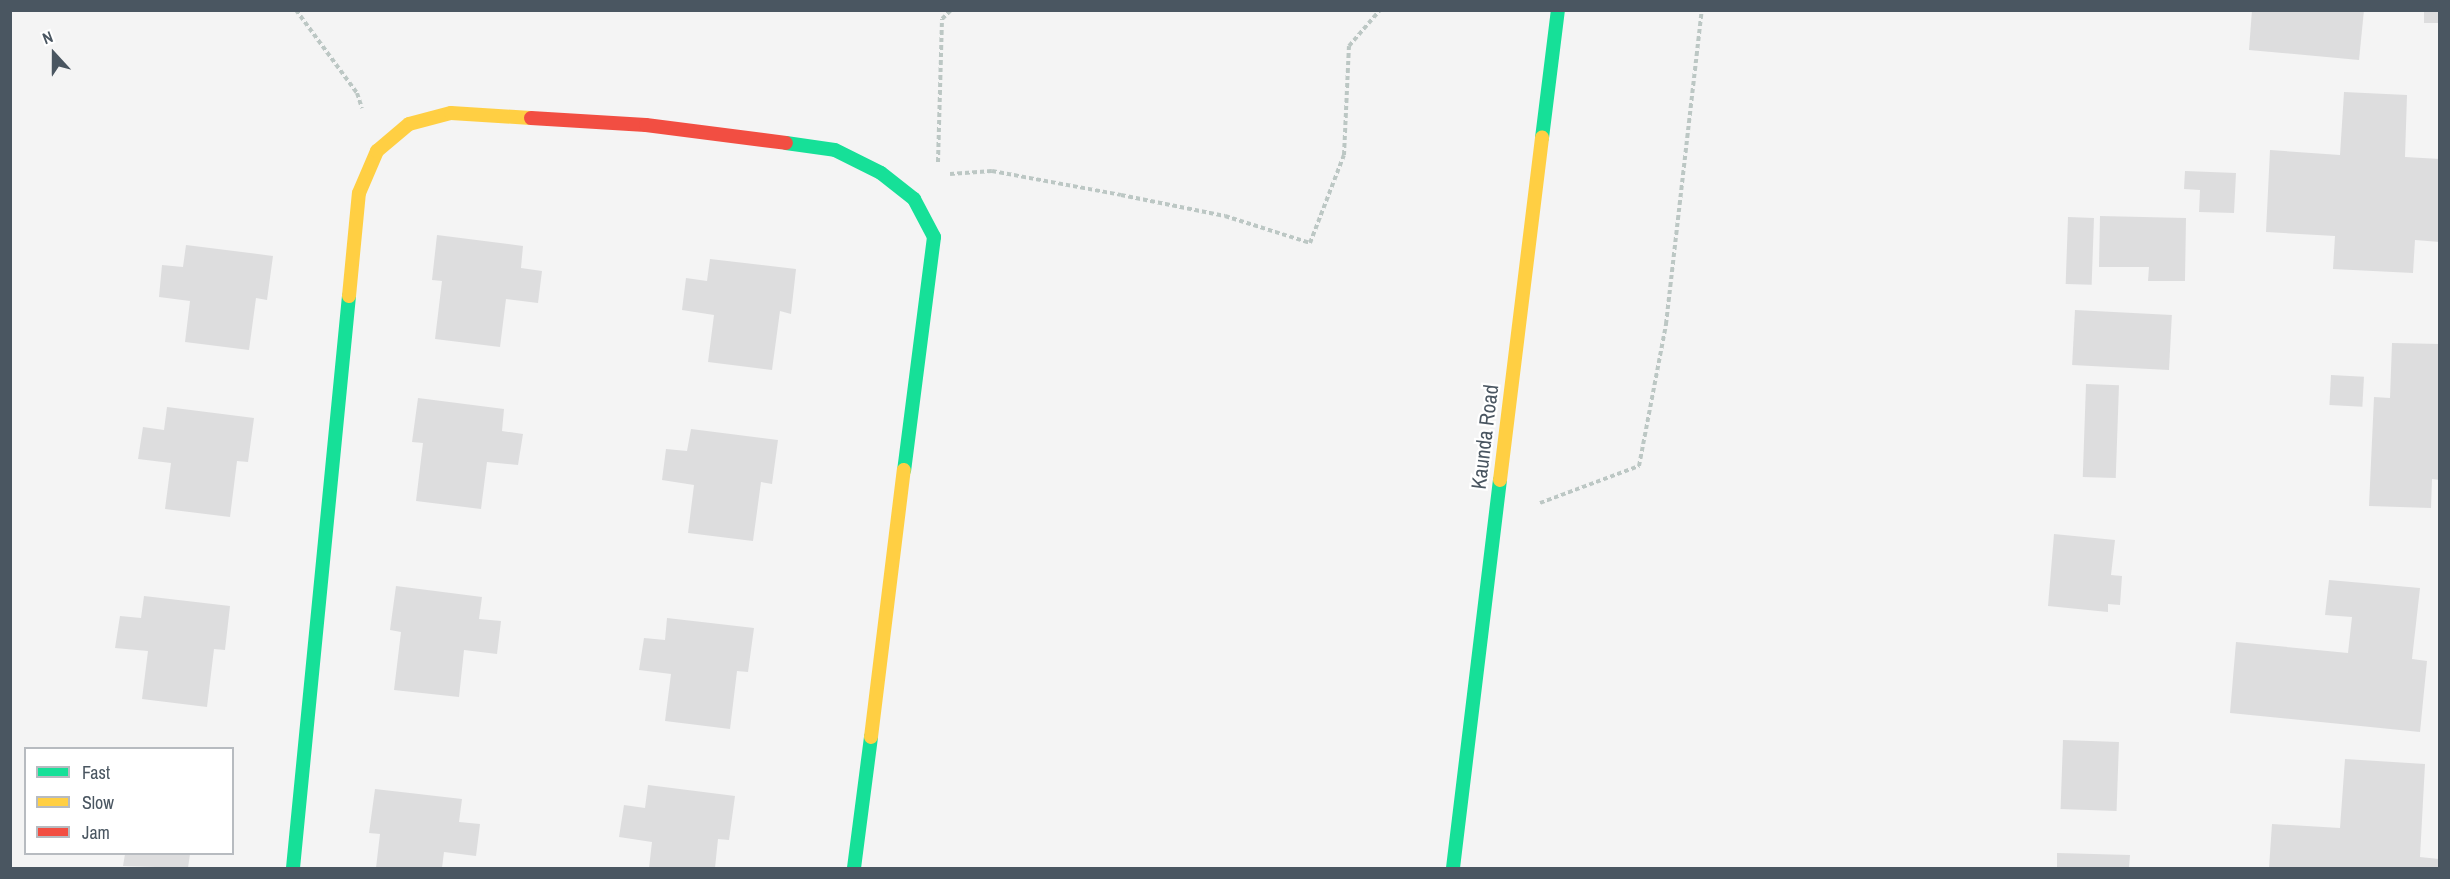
<!DOCTYPE html>
<html>
<head>
<meta charset="utf-8">
<style>
	body { margin:0 }
	#map { position:relative; width:2450px; height:879px; overflow:hidden; background:#f4f4f4; font-family:"Archivo Narrow",sans-serif }
	div>[style] { position:absolute }
	.building>* { inset:0; background:#ddddde; transform-origin:0 0 }
	.path>* { height:4px; margin-top:-2px; transform-origin:0; background:repeating-linear-gradient(90deg,#bcc7c4 0 4.5px,transparent 0 7.5px) }
	.fast>* { height:14px; margin:-7px; padding:0 7px; transform-origin:7px; border-radius:7px; background:#16e098 }
	.slow>* { height:14px; margin:-7px; padding:0 7px; transform-origin:7px; border-radius:7px; background:#ffcf43 }
	.jam>* { height:14px; margin:-7px; padding:0 7px; transform-origin:7px; border-radius:7px; background:#f24e42 }
	span { translate:-50% -50%; white-space:nowrap; text-align:center; line-height:1.15; -webkit-text-stroke:4.5px #fff; paint-order:stroke }
	.street-label { font-size:21px; color:#4a5661 }
	.frame { position:absolute; inset:0; border:12px solid #4a5661; pointer-events:none }
	.legend { position:absolute; left:24px; top:747px; width:210px; height:108px; box-sizing:border-box; background:#fff; border:2px solid #b7bbc0; margin:0; padding:8px 10px; list-style:none; font-size:18px; color:#4a5661 }
	.legend li { display:flex; align-items:center; gap:12px; height:30px }
	.legend b { width:30px; border:2px solid #b7bbc0 }
	.north { position:absolute; left:24px; top:24px; width:60px; height:60px; -webkit-text-stroke:4px #fff; paint-order:stroke; rotate:339deg; font-size:16px; font-weight:700; line-height:24px; text-align:center; color:#4a5661 }
	.north::after { content:''; display:block; margin:auto; width:21px; height:27px; background:#4a5661; clip-path:polygon(50% 0,100% 100%,50% 72%,0 100%) }
</style>
</head>
<body>
<div id="map">
	<div class="building">
		<div style="clip-path:polygon(2252px 10px,2364px 10px,2359px 60px,2249px 50px)"></div>
		<div style="left:2424px;top:10px;width:16px;height:13px"></div>
		<div style="clip-path:polygon(2344px 92px,2407px 95px,2405px 157px,2440px 159px,2440px 242px,2415px 240px,2413px 273px,2333px 269px,2335px 236px,2266px 232px,2270px 150px,2340px 155px)"></div>
		<div style="clip-path:polygon(2185px 171px,2236px 173px,2234px 213px,2199px 212px,2200px 190px,2184px 189px)"></div>
		<div style="clip-path:polygon(2100px 216px,2186px 218px,2185px 281px,2148px 281px,2149px 267px,2099px 267px)"></div>
		<div style="left:2068px;top:217px;width:26px;height:67px;rotate:2deg"></div>
		<div style="clip-path:polygon(437px 235px,523px 246px,521px 268px,542px 271px,538px 303px,506px 299px,500px 347px,435px 339px,442px 281px,432px 280px)"></div>
		<div style="clip-path:polygon(186px 245px,273px 256px,267px 300px,256px 298px,249px 350px,185px 342px,190px 301px,159px 297px,162px 265px,183px 267px)"></div>
		<div style="clip-path:polygon(710px 259px,796px 269px,791px 314px,780px 311px,772px 370px,708px 362px,714px 315px,682px 310px,686px 278px,707px 281px)"></div>
		<div style="left:2075px;top:310px;width:97px;height:55px;rotate:3deg"></div>
		<div style="clip-path:polygon(2392px 343px,2440px 344px,2440px 480px,2432px 479px,2431px 508px,2369px 506px,2374px 397px,2390px 398px)"></div>
		<div style="left:2331px;top:375px;width:33px;height:30px;rotate:3deg"></div>
		<div style="left:2086px;top:384px;width:33px;height:93px;rotate:2deg"></div>
		<div style="clip-path:polygon(418px 398px,504px 409px,502px 431px,523px 434px,518px 465px,487px 462px,481px 509px,416px 501px,423px 443px,412px 442px)"></div>
		<div style="clip-path:polygon(167px 407px,254px 418px,248px 462px,237px 461px,230px 517px,165px 509px,171px 463px,138px 459px,143px 427px,164px 430px)"></div>
		<div style="clip-path:polygon(691px 429px,778px 440px,772px 484px,761px 482px,753px 541px,688px 533px,694px 485px,662px 480px,666px 449px,687px 451px)"></div>
		<div style="clip-path:polygon(2054px 534px,2115px 540px,2111px 575px,2122px 576px,2120px 605px,2108px 604px,2108px 612px,2048px 606px)"></div>
		<div style="clip-path:polygon(2329px 580px,2420px 588px,2412px 659px,2427px 661px,2420px 732px,2230px 713px,2236px 642px,2348px 653px,2352px 617px,2325px 615px)"></div>
		<div style="clip-path:polygon(396px 586px,482px 597px,479px 619px,501px 621px,497px 654px,464px 650px,459px 697px,394px 690px,401px 632px,390px 630px)"></div>
		<div style="clip-path:polygon(144px 596px,230px 606px,225px 650px,214px 649px,207px 707px,142px 699px,148px 651px,115px 648px,120px 616px,141px 618px)"></div>
		<div style="clip-path:polygon(667px 618px,754px 628px,748px 672px,737px 671px,730px 729px,665px 721px,671px 674px,639px 670px,644px 638px,665px 640px)"></div>
		<div style="left:2063px;top:740px;width:56px;height:69px;rotate:2deg"></div>
		<div style="clip-path:polygon(2345px 759px,2425px 764px,2420px 857px,2439px 859px,2439px 868px,2269px 868px,2272px 824px,2340px 828px)"></div>
		<div style="clip-path:polygon(648px 785px,735px 796px,729px 840px,718px 839px,715px 868px,649px 868px,652px 842px,619px 837px,624px 805px,645px 808px)"></div>
		<div style="clip-path:polygon(375px 789px,462px 799px,459px 822px,480px 824px,476px 856px,444px 852px,442px 868px,376px 868px,380px 834px,369px 833px)"></div>
		<div style="clip-path:polygon(2057px 853px,2130px 855px,2129px 868px,2057px 868px)"></div>
		<div style="clip-path:polygon(125px 854px,190px 854px,188px 868px,123px 866px)"></div>
	</div>
	<div class="path">
		<div style="left:296px;top:10px;width:103px;rotate:53.7deg"></div>
		<div style="left:357px;top:93px;width:16px;rotate:72deg"></div>
		<div style="left:938px;top:162px;width:143px;rotate:-88.4deg"></div>
		<div style="left:942px;top:19px;width:13px;rotate:-45deg"></div>
		<div style="left:950px;top:174px;width:42px;rotate:-4.1deg"></div>
		<div style="left:992px;top:171px;width:131px;rotate:10.5deg"></div>
		<div style="left:1121px;top:195px;width:106px;rotate:11.4deg"></div>
		<div style="left:1225px;top:216px;width:89px;rotate:17.6deg"></div>
		<div style="left:1310px;top:243px;width:94px;rotate:-68.9deg"></div>
		<div style="left:1344px;top:155px;width:109px;rotate:-87.4deg"></div>
		<div style="left:1349px;top:46px;width:48px;rotate:-49.3deg"></div>
		<div style="left:1540px;top:503px;width:106px;rotate:-20.5deg"></div>
		<div style="left:1639px;top:466px;width:145px;rotate:-79.2deg"></div>
		<div style="left:1666px;top:324px;width:316px;rotate:-83.5deg"></div>
	</div>
	<div class="fast">
		<div style="left:1542px;top:138px;width:129px;rotate:-82.9deg"></div>
		<div style="left:786px;top:143px;width:49px;rotate:8.1deg"></div>
		<div style="left:835px;top:150px;width:51px;rotate:26.6deg"></div>
		<div style="left:881px;top:173px;width:42px;rotate:38.2deg"></div>
		<div style="left:914px;top:199px;width:43px;rotate:62.2deg"></div>
		<div style="left:934px;top:237px;width:235px;rotate:97.3deg"></div>
		<div style="left:293px;top:868px;width:575px;rotate:-84.41deg"></div>
		<div style="left:854px;top:868px;width:132px;rotate:-82.6deg"></div>
		<div style="left:1453px;top:868px;width:391px;rotate:-83.1deg"></div>
	</div>
	<div class="slow">
		<div style="left:349px;top:296px;width:103px;rotate:-84.5deg"></div>
		<div style="left:359px;top:193px;width:46px;rotate:-66.8deg"></div>
		<div style="left:377px;top:151px;width:42px;rotate:-40.2deg"></div>
		<div style="left:409px;top:124px;width:43px;rotate:-14.7deg"></div>
		<div style="left:451px;top:113px;width:80px;rotate:3.6deg"></div>
		<div style="left:1500px;top:480px;width:345px;rotate:-83deg"></div>
		<div style="left:871px;top:737px;width:269px;rotate:-83deg"></div>
	</div>
	<div class="jam">
		<div style="left:531px;top:118px;width:115px;rotate:3.5deg"></div>
		<div style="left:646px;top:125px;width:141px;rotate:7.3deg"></div>
	</div>
	<div class="street-label">
		<span style="left:1485px;top:437px;rotate:-83deg">Kaunda Road</span>
	</div>
	<div class="frame"></div>
	<ul class="legend">
	<li><b style="height:8px;background:#16e098"></b>Fast</li>
	<li><b style="height:8px;background:#ffcf43"></b>Slow</li>
	<li><b style="height:8px;background:#f24e42"></b>Jam</li>
	</ul>
	<div class="north">N</div>
</div>
</body>
</html>
